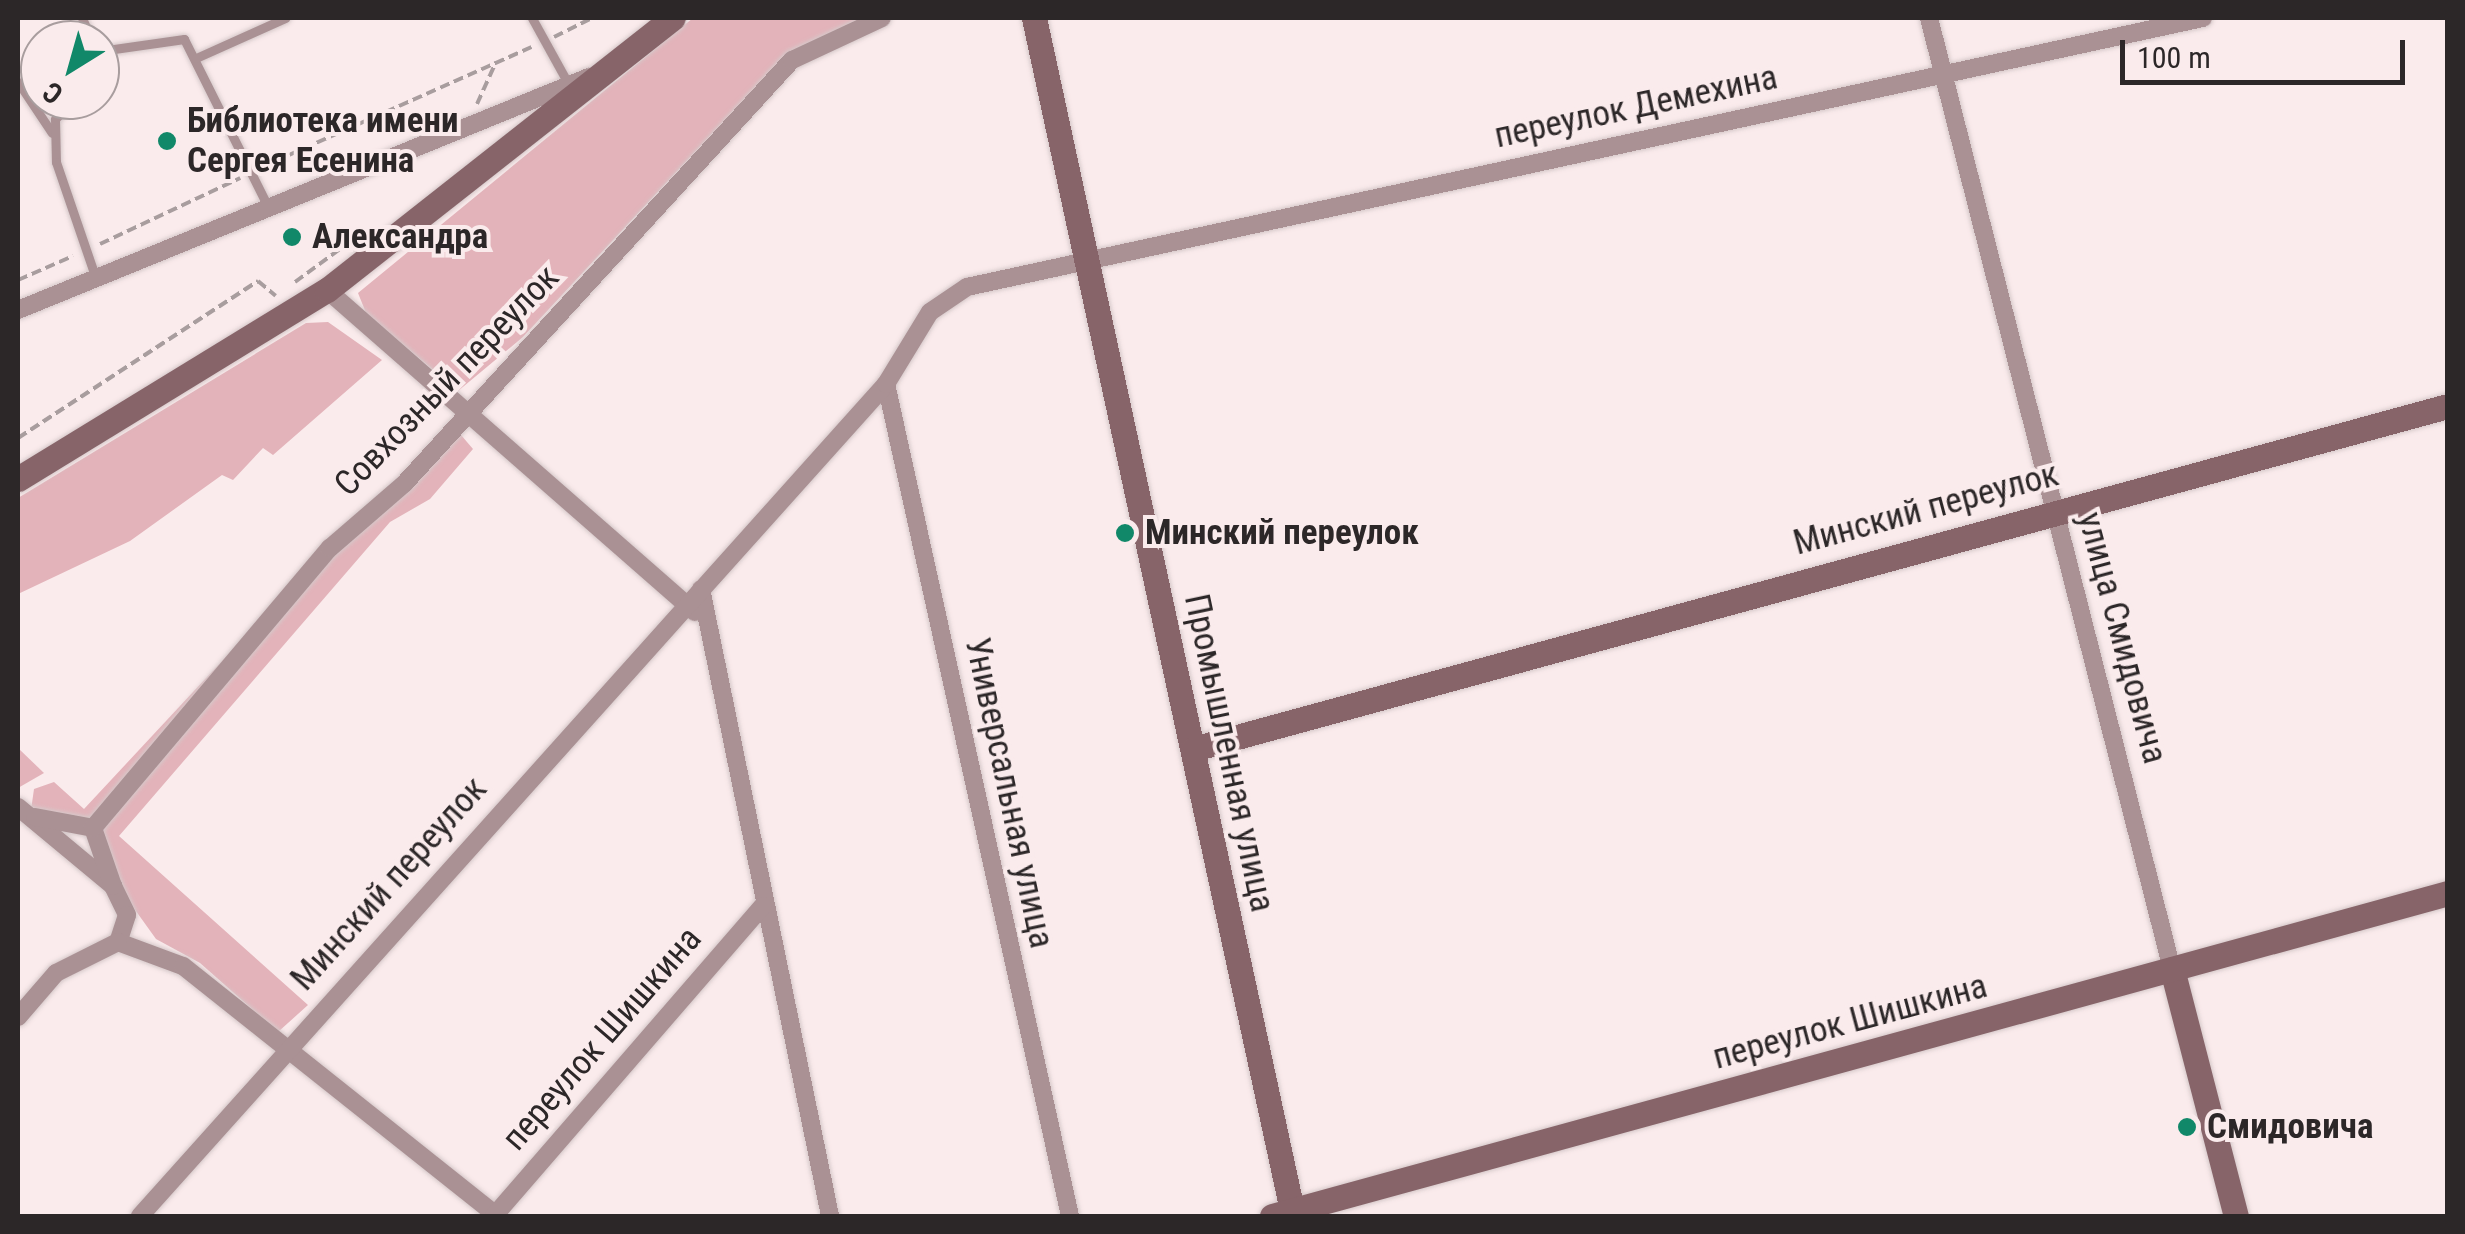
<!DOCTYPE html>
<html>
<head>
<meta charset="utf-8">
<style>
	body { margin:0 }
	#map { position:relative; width:2465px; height:1234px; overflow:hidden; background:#faebec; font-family:"Roboto Condensed",sans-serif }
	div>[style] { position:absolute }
	.green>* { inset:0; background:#e3b3ba }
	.path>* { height:4px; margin-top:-2px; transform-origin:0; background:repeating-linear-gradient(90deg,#a89d9e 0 10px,transparent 0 15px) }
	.roads { filter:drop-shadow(0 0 2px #d5c8c9) drop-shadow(0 0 2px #d5c8c9) }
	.lane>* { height:9px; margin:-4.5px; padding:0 4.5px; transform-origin:4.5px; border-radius:4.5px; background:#aa9194 }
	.street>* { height:18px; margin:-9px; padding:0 9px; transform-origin:9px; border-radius:9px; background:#aa9194 }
	.secondary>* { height:25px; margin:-12.5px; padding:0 12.5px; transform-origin:12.5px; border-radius:12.5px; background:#876469 }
	.dots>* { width:28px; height:28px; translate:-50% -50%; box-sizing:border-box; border:5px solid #faebec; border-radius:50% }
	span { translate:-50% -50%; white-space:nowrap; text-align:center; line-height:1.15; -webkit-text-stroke:8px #faebec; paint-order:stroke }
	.street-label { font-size:35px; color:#2c2728 }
	.poi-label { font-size:35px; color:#2c2728; font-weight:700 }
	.left { translate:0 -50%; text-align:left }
	.frame { position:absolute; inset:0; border:20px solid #2c2728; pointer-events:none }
	.north { position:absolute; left:20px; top:20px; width:100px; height:100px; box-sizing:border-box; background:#faebec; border:2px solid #a89d9e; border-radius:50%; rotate:217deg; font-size:28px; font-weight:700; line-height:40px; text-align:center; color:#2c2728 }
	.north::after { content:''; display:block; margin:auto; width:35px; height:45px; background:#118869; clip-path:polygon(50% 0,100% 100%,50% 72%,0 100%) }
	.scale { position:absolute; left:2120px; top:40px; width:285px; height:45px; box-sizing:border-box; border:5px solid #2c2728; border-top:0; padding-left:12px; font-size:30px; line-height:35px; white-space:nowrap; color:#2c2728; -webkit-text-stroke:8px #faebec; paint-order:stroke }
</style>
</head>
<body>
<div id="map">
	<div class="green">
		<div style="clip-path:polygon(693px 18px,861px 18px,786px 54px,523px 337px,458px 391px,366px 313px,358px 293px)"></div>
		<div style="clip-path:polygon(328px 322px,382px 360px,273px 455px,263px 448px,233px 480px,222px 475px,130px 541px,18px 594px,18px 498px,306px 323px)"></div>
		<div style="clip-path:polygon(461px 435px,473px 449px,430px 499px,390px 522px,119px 836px,308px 1005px,278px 1032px,200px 963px,156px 939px,123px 893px,102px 828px,319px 566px)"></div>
		<div style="clip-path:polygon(317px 559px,92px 820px,31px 810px,34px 789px,54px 782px,84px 809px)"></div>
		<div style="clip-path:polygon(18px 748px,44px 773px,18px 788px)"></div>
	</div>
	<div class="path">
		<div style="left:554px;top:37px;width:42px;rotate:-26.6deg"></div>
		<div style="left:477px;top:104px;width:46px;rotate:-65.7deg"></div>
		<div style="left:262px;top:167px;width:295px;rotate:-24deg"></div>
		<div style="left:100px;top:244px;width:155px;rotate:-25.2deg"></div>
		<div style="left:18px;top:280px;width:60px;rotate:-23.6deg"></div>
		<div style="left:295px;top:282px;width:66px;rotate:-36.3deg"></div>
		<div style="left:18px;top:438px;width:287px;rotate:-33.2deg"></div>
		<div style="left:258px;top:281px;width:23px;rotate:40deg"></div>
	</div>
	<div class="roads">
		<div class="lane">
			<div style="left:82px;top:18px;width:24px;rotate:66deg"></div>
			<div style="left:532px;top:18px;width:77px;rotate:61.1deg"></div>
			<div style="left:100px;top:51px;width:85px;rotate:-8.1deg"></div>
			<div style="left:184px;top:39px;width:183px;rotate:63.4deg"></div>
			<div style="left:196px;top:58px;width:98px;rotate:-24.2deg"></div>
			<div style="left:18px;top:82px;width:61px;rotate:56.3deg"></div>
			<div style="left:74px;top:100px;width:27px;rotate:135deg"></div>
			<div style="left:55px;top:119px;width:43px;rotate:88.7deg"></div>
			<div style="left:56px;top:162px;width:120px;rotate:71.1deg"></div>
		</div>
		<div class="street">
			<div style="left:1929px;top:18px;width:982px;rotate:75.67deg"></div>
			<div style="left:327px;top:290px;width:489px;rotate:41.2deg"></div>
			<div style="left:18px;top:310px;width:617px;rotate:-22.2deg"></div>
			<div style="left:886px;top:384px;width:852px;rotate:77.53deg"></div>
			<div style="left:701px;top:589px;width:640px;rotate:78.37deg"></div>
			<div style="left:18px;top:807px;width:124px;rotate:39.7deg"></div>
			<div style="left:113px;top:886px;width:32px;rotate:64deg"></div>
			<div style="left:127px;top:915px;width:28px;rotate:108deg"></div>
			<div style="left:118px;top:942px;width:69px;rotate:20.3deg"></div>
			<div style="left:183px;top:966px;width:401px;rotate:38.5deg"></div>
			<div style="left:35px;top:817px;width:59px;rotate:10.7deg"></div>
			<div style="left:113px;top:886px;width:61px;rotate:-109deg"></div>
			<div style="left:93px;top:828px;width:367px;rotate:-49.8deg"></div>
			<div style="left:330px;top:548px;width:98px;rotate:-40.9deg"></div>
			<div style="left:404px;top:484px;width:575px;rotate:-47.54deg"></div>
			<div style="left:792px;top:60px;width:99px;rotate:-25deg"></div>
			<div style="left:18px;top:1017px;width:58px;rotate:-49.2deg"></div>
			<div style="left:56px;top:973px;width:69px;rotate:-26.6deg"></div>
			<div style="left:140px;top:1216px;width:1117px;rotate:-48.12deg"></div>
			<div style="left:886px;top:384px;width:84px;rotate:-58.6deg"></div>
			<div style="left:930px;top:312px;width:45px;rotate:-34deg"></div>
			<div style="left:967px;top:287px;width:1265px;rotate:-12.28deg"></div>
			<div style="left:494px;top:1216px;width:410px;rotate:-49.1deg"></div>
		</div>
		<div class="secondary">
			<div style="left:1034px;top:18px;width:1220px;rotate:77.79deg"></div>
			<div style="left:18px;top:479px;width:362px;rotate:-31.5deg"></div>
			<div style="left:327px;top:290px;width:440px;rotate:-38.2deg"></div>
			<div style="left:1193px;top:749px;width:1301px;rotate:-15.29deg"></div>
			<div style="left:2172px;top:969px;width:255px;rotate:75.5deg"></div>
			<div style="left:1272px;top:1216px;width:1220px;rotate:-15.36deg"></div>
		</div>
	</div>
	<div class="dots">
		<div style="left:167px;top:141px;background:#118869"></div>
		<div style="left:292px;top:237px;background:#118869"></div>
		<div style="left:1125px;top:533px;background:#118869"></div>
		<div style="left:2187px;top:1127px;background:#118869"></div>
	</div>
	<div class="street-label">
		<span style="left:1636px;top:107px;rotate:-12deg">переулок Демехина</span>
		<span style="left:447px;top:381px;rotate:-46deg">Совхозный переулок</span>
		<span style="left:1926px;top:509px;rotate:-15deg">Минский переулок</span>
		<span style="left:2122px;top:638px;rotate:75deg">улица Смидовича</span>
		<span style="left:1229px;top:753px;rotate:78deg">Промышленная улица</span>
		<span style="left:1009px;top:793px;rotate:78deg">Универсальная улица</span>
		<span style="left:389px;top:884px;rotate:-48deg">Минский переулок</span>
		<span style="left:1850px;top:1022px;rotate:-15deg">переулок Шишкина</span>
		<span style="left:602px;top:1039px;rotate:-49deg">переулок Шишкина</span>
	</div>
	<div class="poi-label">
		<span class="left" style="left:187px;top:141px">Библиотека имени<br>Сергея Есенина</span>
		<span class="left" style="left:312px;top:237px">Александра</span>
		<span class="left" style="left:1145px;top:533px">Минский переулок</span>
		<span class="left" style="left:2207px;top:1127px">Смидовича</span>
	</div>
	<div class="frame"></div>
	<div class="north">С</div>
	<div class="scale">100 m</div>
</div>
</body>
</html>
